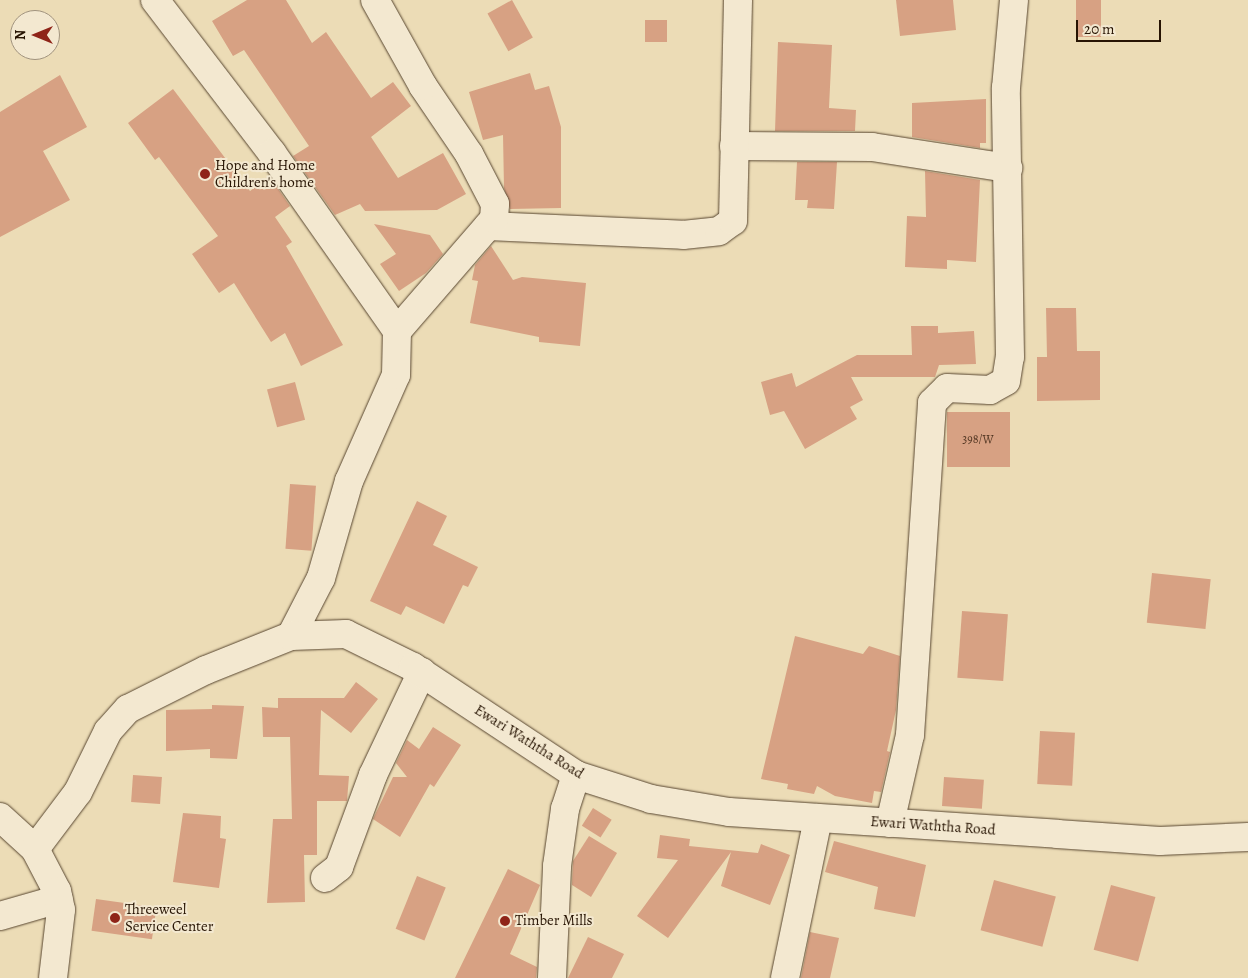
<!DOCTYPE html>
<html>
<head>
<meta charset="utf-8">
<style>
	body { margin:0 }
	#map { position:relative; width:1248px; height:978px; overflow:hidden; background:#ecdcb6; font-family:Alegreya,serif }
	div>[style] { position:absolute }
	.building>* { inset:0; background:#d7a183; transform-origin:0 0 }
	.roads { filter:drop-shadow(0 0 1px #584630) drop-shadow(0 0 1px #584630) }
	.minor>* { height:28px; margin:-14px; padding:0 14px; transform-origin:14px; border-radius:14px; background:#f3e8d0 }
	.tertiary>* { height:28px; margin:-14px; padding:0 14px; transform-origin:14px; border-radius:14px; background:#f3e8d0 }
	.secondary>* { height:28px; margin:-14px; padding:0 14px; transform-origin:14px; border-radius:14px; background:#f3e8d0 }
	.dots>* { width:14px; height:14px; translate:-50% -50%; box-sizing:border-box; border:2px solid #f3e8d0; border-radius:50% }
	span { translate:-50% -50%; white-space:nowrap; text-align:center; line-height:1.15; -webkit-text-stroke:4px #f3e8d0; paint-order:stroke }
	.number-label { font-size:12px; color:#533723 }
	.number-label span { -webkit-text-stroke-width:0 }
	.poi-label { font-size:15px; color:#271403 }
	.left { translate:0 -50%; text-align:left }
	.street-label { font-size:15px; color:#271403 }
	.north { position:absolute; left:10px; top:10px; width:50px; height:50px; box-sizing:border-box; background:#f3e8d0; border:1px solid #a1937e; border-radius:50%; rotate:270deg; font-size:14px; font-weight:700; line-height:20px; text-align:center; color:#271403 }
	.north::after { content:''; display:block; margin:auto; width:18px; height:22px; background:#8f2418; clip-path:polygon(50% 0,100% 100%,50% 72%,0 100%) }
	.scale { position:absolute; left:1076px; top:20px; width:85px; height:22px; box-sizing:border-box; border:2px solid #271403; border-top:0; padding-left:6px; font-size:15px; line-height:18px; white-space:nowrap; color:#271403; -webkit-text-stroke:4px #f3e8d0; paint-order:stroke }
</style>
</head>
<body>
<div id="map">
	<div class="building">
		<div style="clip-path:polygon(247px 0,286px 0,312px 43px,326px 32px,371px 98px,393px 82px,411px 106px,371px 137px,398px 178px,443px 153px,466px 194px,437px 210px,365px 211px,360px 204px,335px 215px,293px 156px,309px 146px,244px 50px,233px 56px,212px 21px)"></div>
		<div style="left:512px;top:0;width:43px;height:28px;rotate:61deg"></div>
		<div style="clip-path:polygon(896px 0,953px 0,956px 30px,900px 36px)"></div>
		<div style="left:1076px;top:0;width:25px;height:37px"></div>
		<div style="left:645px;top:20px;width:22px;height:22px"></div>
		<div style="clip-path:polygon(778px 42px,832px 45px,829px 108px,856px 110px,855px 131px,775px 131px)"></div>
		<div style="clip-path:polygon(530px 73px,535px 90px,549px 86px,561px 127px,561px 208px,510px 209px,504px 188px,503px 135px,483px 140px,469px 92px)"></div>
		<div style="clip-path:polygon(60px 75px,87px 127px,43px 151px,70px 200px,0 237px,0 112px)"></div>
		<div style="clip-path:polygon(173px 89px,250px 191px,270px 177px,290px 206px,275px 217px,292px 242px,286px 246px,343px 345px,301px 366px,285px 333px,271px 342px,234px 283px,219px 293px,192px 254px,218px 236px,159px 157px,155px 160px,128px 123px)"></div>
		<div style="clip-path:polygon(986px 99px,986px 143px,980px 143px,980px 148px,912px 137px,912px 103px)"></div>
		<div style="clip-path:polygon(797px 162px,837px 162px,834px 209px,807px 208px,808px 200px,795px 200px)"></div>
		<div style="clip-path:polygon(925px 171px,980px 180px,976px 262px,947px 260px,947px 269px,905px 267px,907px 216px,926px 217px)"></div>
		<div style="clip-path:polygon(374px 224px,430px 235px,443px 254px,426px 273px,399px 291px,380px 264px,396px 254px)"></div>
		<div style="clip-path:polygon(491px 246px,513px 280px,522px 277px,586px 283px,580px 346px,539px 342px,539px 337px,470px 323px,478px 281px,472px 280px,475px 265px)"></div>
		<div style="clip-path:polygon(1046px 308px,1076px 308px,1077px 351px,1100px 351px,1100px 400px,1037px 401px,1037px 357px,1047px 357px)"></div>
		<div style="clip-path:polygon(911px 326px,938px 326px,938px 333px,974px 331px,976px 364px,939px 365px,935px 377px,851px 377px,863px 400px,850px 407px,857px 419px,805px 449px,784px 411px,770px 415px,761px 382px,792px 373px,796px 387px,857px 355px,912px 355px)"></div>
		<div style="left:295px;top:382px;width:39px;height:29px;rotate:75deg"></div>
		<div style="left:947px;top:412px;width:63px;height:55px"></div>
		<div style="left:290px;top:484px;width:26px;height:65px;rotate:4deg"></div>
		<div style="clip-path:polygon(417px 501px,447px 516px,433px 545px,478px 567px,468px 587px,463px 585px,444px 624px,406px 606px,401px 615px,370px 601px)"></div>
		<div style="left:1152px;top:573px;width:59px;height:50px;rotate:6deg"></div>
		<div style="left:962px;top:611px;width:46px;height:67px;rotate:4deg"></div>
		<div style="clip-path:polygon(795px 636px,863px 654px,869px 646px,900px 656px,896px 710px,887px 751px,890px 752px,881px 792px,874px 791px,872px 803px,835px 796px,817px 786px,814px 794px,787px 789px,788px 784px,761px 779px)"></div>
		<div style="clip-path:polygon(356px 682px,378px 699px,351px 733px,321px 710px,319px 775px,349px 776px,347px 801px,317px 801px,317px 855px,304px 855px,305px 902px,267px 903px,273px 819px,292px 819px,290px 737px,263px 737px,262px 707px,278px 708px,278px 698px,344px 698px)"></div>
		<div style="clip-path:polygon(212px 705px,244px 706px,237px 759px,210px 758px,210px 749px,166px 751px,166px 710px,212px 709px)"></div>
		<div style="clip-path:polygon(433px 727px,461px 745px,434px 787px,430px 784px,400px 837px,373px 819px,393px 777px,407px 777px,396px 763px,407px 740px,419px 749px)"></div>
		<div style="left:1040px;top:731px;width:35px;height:53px;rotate:3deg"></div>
		<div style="left:133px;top:775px;width:29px;height:27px;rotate:4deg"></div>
		<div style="left:944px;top:777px;width:40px;height:29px;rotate:4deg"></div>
		<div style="left:593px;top:808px;width:22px;height:21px;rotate:32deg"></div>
		<div style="clip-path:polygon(183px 813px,221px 816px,220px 838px,226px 839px,219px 888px,173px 882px)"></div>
		<div style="clip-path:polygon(660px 835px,690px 839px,689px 846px,758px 853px,761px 844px,790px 855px,770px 905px,721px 886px,731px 852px,668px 938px,637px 916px,678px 860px,657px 858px)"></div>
		<div style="clip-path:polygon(589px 836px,617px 853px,591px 897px,572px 885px,573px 861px)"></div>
		<div style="clip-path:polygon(834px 841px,926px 865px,915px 917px,874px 909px,878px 887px,825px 872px)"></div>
		<div style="clip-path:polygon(508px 869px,540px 885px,510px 954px,537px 967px,536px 978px,455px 978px)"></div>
		<div style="left:417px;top:876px;width:31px;height:57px;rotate:22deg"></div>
		<div style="left:994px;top:880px;width:64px;height:52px;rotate:15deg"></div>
		<div style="left:1111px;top:885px;width:46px;height:67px;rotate:15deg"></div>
		<div style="left:96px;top:899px;width:61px;height:32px;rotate:8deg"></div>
		<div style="clip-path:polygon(810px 932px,839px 938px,830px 978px,801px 978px)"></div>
		<div style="clip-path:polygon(588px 937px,624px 954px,612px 978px,568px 978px)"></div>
	</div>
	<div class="roads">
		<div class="minor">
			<div style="left:155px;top:0;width:193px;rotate:52.6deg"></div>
			<div style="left:272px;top:153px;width:218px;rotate:54.9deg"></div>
			<div style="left:734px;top:146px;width:138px;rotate:0.4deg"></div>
			<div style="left:872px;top:147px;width:138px;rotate:8.8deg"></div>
			<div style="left:488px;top:226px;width:195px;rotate:2.6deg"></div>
			<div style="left:683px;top:235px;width:36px;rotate:-6deg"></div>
			<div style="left:719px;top:231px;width:17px;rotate:-36deg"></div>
			<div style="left:733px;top:221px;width:221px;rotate:-88.7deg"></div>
			<div style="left:291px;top:636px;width:65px;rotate:-62.7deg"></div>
			<div style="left:321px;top:578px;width:101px;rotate:-73.9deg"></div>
			<div style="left:349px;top:481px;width:116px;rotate:-66.1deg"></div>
			<div style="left:396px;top:375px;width:44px;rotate:-88.7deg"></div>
			<div style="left:397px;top:331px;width:148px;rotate:-49.1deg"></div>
			<div style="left:494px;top:219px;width:15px;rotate:-86deg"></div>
			<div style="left:495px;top:204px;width:56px;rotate:-117.5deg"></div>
			<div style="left:469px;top:154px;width:82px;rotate:-124.1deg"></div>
			<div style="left:423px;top:86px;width:98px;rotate:-119.2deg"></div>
			<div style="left:890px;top:823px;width:90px;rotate:-77.2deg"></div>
			<div style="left:910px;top:735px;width:333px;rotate:-86.2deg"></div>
			<div style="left:932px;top:403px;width:21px;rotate:-45deg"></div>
			<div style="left:947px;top:388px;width:43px;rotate:2.7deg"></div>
			<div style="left:990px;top:390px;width:18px;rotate:-29deg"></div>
			<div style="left:1006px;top:381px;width:24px;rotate:-81deg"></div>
			<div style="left:1010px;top:357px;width:269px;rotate:-90.9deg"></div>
			<div style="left:1006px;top:88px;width:88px;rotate:-84.8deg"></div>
			<div style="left:325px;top:878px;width:18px;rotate:-38deg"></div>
			<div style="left:339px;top:867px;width:98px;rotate:-69.7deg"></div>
			<div style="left:373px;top:775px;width:114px;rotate:-64.6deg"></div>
			<div style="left:0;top:916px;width:61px;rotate:-16.1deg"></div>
			<div style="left:552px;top:978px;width:112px;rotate:-87.4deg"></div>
			<div style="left:557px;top:866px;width:58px;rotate:-82deg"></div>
			<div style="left:565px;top:809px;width:36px;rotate:-72deg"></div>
			<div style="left:785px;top:978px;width:163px;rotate:-78.3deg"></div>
		</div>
		<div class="tertiary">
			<div style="left:35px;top:849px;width:71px;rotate:-53deg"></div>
			<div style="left:78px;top:792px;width:68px;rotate:-63.8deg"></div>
			<div style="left:108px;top:731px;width:30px;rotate:-48deg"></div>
			<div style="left:128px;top:709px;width:87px;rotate:-26.6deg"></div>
			<div style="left:206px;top:670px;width:92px;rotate:-21.8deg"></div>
			<div style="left:291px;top:636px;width:55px;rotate:-2.1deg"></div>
			<div style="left:346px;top:634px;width:75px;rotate:26.2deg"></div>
			<div style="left:413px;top:667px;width:196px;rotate:33.5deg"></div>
			<div style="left:576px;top:775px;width:79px;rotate:17.7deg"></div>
			<div style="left:651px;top:799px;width:79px;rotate:9.5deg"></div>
			<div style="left:729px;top:812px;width:329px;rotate:3.8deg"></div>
			<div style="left:1057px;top:834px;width:103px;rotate:3.9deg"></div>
			<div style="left:1160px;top:841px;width:88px;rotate:-2.6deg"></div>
		</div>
		<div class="secondary">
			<div style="left:0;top:817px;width:47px;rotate:42.4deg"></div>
			<div style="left:35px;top:849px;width:47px;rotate:62.4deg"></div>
			<div style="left:57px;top:891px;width:19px;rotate:78deg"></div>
			<div style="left:61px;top:910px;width:68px;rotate:96.7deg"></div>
		</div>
	</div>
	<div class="dots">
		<div style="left:205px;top:174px;background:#8f2418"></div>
		<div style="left:115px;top:918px;background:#8f2418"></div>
		<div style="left:505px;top:921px;background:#8f2418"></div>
	</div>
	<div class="number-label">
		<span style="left:978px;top:440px">398/W</span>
	</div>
	<div class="poi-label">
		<span class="left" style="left:215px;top:174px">Hope and Home<br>Children's home</span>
		<span class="left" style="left:125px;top:918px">Threeweel<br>Service Center</span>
		<span class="left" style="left:515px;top:921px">Timber Mills</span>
	</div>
	<div class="street-label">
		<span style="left:529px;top:742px;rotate:32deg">Ewari Waththa Road</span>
		<span style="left:933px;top:826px;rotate:4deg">Ewari Waththa Road</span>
	</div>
	<div class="north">N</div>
	<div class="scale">20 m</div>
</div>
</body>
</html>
